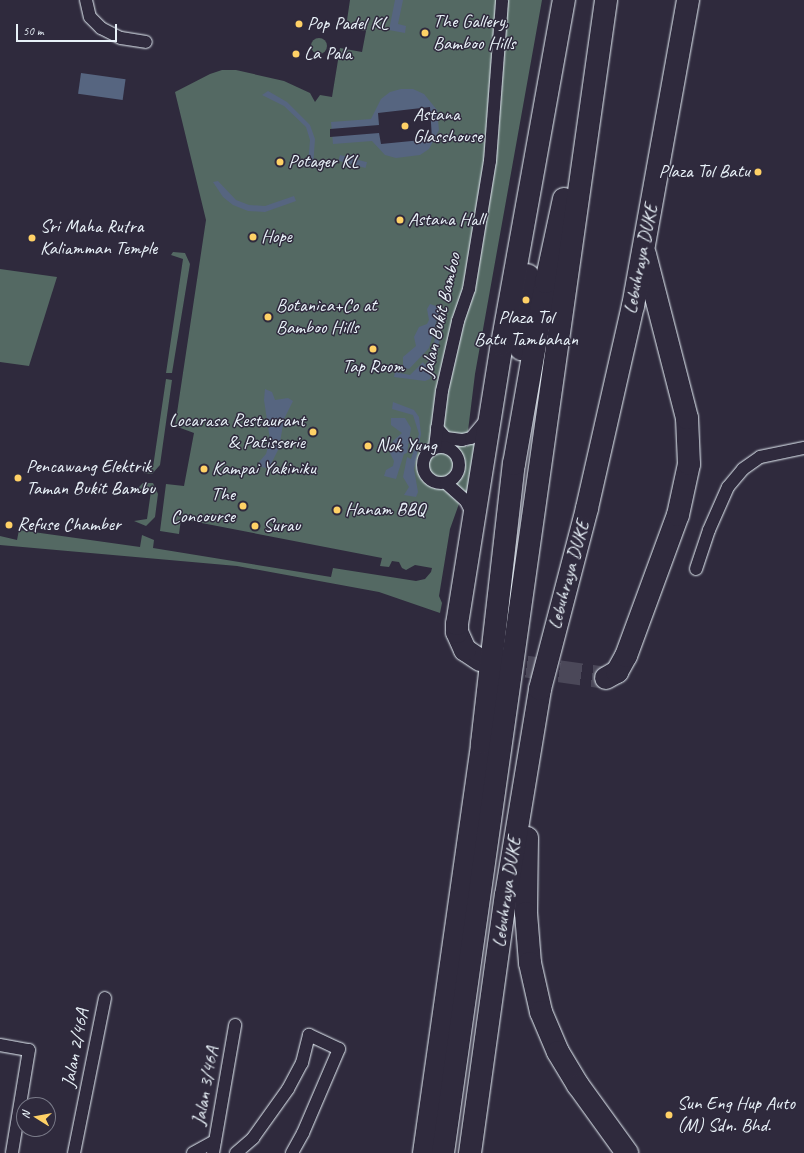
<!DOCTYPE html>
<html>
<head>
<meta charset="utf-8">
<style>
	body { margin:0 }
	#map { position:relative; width:804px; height:1153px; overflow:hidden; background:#2f2a3d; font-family:Caveat,sans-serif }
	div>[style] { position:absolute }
	.green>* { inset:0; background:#546963 }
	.round { border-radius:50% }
	.water>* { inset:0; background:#566580; transform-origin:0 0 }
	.pier>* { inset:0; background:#2f2a3d }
	.highway-tunnel>* { height:22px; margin-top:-11px; transform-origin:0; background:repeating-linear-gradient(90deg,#4b4859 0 22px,transparent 0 33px) }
	.roads { filter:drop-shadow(0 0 1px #e8f1f8) drop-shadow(0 0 1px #e8f1f8) }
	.street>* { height:12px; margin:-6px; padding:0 6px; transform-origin:6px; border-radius:6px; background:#2f2a3d }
	.street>.ring { margin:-6px; padding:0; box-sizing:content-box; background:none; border:12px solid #2f2a3d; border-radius:50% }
	.highway>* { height:22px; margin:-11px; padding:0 11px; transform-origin:11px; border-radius:11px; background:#2f2a3d }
	.dots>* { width:11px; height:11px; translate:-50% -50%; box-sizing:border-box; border:2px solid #2f2a3d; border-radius:50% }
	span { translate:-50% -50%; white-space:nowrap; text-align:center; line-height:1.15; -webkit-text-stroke:3px #2f2a3d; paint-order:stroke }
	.poi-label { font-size:19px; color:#e8f1f8 }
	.left { translate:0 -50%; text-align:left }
	.right { translate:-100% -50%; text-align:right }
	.street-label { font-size:19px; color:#e8f1f8 }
	.north { position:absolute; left:16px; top:1097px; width:40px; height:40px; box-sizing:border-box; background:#2f2a3d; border:1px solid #797a88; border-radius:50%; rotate:281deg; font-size:11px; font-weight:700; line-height:16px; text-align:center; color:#e8f1f8 }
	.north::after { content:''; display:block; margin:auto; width:14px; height:18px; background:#ffd166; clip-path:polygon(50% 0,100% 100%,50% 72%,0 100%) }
	.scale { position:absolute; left:16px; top:24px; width:101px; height:18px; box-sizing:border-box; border:2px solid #e8f1f8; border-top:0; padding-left:5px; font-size:12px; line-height:14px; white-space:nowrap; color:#e8f1f8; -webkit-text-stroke:3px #2f2a3d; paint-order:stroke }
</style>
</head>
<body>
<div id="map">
	<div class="green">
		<div style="clip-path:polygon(350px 0,542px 0,475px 374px,466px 447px,480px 435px,469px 495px,458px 486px,460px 501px,450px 529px,439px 596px,442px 603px,440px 613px,379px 592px,237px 566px,0 545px,0 536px,17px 540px,19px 530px,140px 547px,142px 535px,154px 540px,153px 548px,331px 577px,333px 568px,416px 581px,425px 579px,431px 572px,432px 568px,415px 565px,406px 570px,402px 568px,399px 562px,392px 561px,389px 567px,380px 566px,382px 558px,181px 519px,179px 534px,160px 531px,166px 484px,184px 486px,194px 433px,175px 426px,206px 220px,175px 92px,210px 74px,222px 70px,236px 70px,284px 81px,310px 93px,315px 102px,320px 95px,332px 97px,340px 48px,362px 52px,366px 31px,346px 27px)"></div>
		<div class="round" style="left:311px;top:38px;width:16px;height:16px"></div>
		<div style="clip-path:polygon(173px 252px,185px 253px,190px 264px,172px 373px,166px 373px,183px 259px,171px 255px)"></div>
		<div style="clip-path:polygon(0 269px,57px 277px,29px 366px,0 362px)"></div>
		<div style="clip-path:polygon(166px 379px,172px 380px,160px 465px,152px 474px,144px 473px,140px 467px,153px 467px)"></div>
		<div style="clip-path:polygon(143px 483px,153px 483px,158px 494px,155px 517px,146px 526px,134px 521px,147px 519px,151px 491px,138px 488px)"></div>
	</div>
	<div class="water">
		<div style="clip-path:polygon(395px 0,403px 0,398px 24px,406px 26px,405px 33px,389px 30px)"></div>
		<div style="left:81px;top:73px;width:45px;height:21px;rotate:8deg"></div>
		<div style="clip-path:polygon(401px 89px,413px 89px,424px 94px,437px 110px,439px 130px,429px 149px,420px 155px,396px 158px,385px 155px,372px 141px,333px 144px,331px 122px,371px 119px,381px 99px,390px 92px)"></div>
		<div style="clip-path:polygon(268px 91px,287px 102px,310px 125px,315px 139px,313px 167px,308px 166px,310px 140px,306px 127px,284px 106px,262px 95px)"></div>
		<div style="left:340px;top:155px;width:28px;height:6px;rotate:15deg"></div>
		<div style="clip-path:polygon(218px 181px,236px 200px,249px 205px,265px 206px,294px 196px,296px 201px,265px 212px,248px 211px,233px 205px,223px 197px,213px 182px)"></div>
		<div style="clip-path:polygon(430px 304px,436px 306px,439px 312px,429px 348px,409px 369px,403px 368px,403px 357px,416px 346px,414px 337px,419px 327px,427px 324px,429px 320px,427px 309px)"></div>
		<div style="clip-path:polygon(435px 338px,440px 339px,430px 379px,425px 381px,394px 377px,395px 372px,410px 375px,423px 362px,425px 365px,431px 358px)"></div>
		<div style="clip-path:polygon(265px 389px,272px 392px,275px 400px,288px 398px,293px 401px,284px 419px,279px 448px,270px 466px,266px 468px,262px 467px,259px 462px,266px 454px,270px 440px,264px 400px)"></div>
		<div style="clip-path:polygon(393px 402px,414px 410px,419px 417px,421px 434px,414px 469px,418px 492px,416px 497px,404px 495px,409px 487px,403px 477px,407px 457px,411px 459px,419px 434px,413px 415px,392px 409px)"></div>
		<div style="clip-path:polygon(391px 418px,405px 418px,411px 428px,407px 453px,404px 454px,396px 479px,384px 476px,386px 470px,393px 466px,394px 461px,390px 453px,393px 441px,402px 433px,391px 425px)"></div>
	</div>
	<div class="pier">
		<div style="clip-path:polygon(430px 107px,432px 139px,381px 144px,379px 133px,330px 137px,330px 129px,379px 125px,378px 113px)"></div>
	</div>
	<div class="highway-tunnel">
		<div style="left:494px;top:662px;width:113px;rotate:8.1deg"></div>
	</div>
	<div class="roads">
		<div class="street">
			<div style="left:86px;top:0;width:17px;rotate:77deg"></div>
			<div style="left:90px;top:17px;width:16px;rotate:45deg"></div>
			<div style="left:101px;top:28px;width:22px;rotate:27deg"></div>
			<div style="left:121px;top:38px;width:25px;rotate:9deg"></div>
			<div style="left:437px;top:428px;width:13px;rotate:48deg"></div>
			<div style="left:446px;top:438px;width:16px;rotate:7deg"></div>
			<div style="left:462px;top:440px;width:9px;rotate:-13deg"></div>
			<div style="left:471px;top:438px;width:25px;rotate:-50deg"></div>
			<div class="ring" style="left:423px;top:447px;width:24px;height:24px"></div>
			<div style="left:435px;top:447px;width:56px;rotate:-82.9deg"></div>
			<div style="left:442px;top:391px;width:72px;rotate:-77.1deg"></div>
			<div style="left:458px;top:321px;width:34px;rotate:-71deg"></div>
			<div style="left:469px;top:289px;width:130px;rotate:-80.7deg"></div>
			<div style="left:490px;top:161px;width:161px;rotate:-85.7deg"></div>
			<div style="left:446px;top:483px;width:27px;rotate:42deg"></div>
			<div style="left:466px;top:501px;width:16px;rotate:63deg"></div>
			<div style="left:696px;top:569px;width:41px;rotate:-71.6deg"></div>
			<div style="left:709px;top:530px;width:47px;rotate:-66.2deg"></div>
			<div style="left:728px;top:487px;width:23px;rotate:-50deg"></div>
			<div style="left:743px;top:469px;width:21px;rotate:-35deg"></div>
			<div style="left:760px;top:457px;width:45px;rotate:-11.6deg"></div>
			<div style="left:0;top:1045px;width:29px;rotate:10deg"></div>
			<div style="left:29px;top:1050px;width:104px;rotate:99.4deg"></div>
			<div style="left:74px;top:1153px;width:158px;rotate:-78.7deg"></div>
			<div style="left:193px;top:1153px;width:25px;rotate:-29deg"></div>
			<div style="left:213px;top:1153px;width:130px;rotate:-80.2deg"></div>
			<div style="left:236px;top:1153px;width:23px;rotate:-41deg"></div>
			<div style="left:253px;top:1138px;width:60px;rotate:-54.5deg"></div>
			<div style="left:288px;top:1089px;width:30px;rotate:-62deg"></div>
			<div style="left:302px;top:1063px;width:29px;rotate:-76deg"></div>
			<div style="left:309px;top:1035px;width:33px;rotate:25deg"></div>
			<div style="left:339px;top:1049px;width:91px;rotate:113.2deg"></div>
			<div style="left:303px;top:1133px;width:23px;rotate:119deg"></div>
		</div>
		<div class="highway">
			<div style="left:521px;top:349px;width:74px;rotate:-84.6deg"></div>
			<div style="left:480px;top:660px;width:18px;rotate:-146deg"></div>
			<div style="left:465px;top:650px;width:20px;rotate:-114deg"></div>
			<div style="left:457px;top:632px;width:8px;rotate:-90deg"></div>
			<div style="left:457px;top:624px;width:284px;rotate:-80.9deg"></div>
			<div style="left:502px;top:344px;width:350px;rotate:-79.8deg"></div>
			<div style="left:606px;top:678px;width:13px;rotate:-29deg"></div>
			<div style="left:617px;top:672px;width:18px;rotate:-61deg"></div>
			<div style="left:626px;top:656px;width:150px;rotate:-69.8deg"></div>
			<div style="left:678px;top:515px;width:52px;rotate:-77.8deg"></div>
			<div style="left:689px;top:464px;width:46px;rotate:-92.5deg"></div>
			<div style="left:687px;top:418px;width:169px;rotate:-104.4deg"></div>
			<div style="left:527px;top:838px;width:75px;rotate:90.8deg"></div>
			<div style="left:526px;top:913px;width:50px;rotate:85.4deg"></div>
			<div style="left:530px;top:963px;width:50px;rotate:77.3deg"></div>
			<div style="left:541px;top:1012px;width:43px;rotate:67deg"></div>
			<div style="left:558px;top:1052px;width:39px;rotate:59deg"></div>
			<div style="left:578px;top:1085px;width:84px;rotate:54.2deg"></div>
			<div style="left:424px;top:1153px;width:414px;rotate:-81.9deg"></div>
			<div style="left:482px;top:743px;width:281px;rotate:-83.5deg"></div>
			<div style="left:514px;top:464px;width:185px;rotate:-80deg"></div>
			<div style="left:546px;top:282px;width:85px;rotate:-77.8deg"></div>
			<div style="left:443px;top:1153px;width:1164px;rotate:-81.95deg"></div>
			<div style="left:470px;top:1153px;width:260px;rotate:-82.1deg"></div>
			<div style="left:506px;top:895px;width:209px;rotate:-80.6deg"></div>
			<div style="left:540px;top:689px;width:187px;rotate:-75.4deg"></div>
			<div style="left:587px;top:508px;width:207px;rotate:-77.2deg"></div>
			<div style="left:633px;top:306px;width:311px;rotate:-79.8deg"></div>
		</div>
	</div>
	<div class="dots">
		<div style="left:299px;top:24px;background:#ffd166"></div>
		<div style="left:425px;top:33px;background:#ffd166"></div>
		<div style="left:296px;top:54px;background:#ffd166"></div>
		<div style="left:405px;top:126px;background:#ffd166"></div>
		<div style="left:280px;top:162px;background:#ffd166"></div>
		<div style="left:758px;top:172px;background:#ffd166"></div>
		<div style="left:400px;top:220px;background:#ffd166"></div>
		<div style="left:253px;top:237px;background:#ffd166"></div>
		<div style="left:32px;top:238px;background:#ffd166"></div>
		<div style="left:526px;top:300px;background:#ffd166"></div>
		<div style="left:268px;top:317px;background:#ffd166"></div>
		<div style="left:373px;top:349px;background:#ffd166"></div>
		<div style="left:313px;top:432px;background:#ffd166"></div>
		<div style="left:368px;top:446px;background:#ffd166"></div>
		<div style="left:204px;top:469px;background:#ffd166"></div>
		<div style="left:18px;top:478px;background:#ffd166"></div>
		<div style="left:243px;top:506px;background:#ffd166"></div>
		<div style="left:337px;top:510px;background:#ffd166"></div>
		<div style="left:9px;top:525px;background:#ffd166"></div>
		<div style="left:255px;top:526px;background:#ffd166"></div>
		<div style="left:669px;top:1115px;background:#ffd166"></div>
	</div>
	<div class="poi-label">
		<span class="left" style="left:433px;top:33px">The Gallery,<br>Bamboo Hills</span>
		<span class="left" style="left:307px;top:24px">Pop Padel KL</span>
		<span class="left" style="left:304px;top:54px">La Pala</span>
		<span class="left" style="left:413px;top:126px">Astana<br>Glasshouse</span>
		<span class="left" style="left:288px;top:162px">Potager KL</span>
		<span class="right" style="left:750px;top:172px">Plaza Tol Batu</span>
		<span class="left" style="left:408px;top:220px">Astana Hall</span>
		<span class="left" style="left:40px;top:238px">Sri Maha Rutra<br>Kaliamman Temple</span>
		<span class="left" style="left:261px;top:237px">Hope</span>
		<span class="left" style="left:276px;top:317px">Botanica+Co at<br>Bamboo Hills</span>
		<span style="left:526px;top:329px">Plaza Tol<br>Batu Tambahan</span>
		<span style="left:373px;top:367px">Tap Room</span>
		<span class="right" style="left:305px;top:432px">Locarasa Restaurant<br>&amp; Patisserie</span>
		<span class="left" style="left:376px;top:446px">Nok Yung</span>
		<span class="left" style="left:26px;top:478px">Pencawang Elektrik<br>Taman Bukit Bambu</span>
		<span class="left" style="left:212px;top:469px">Kampai Yakiniku</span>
		<span class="right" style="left:235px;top:506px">The<br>Concourse</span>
		<span class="left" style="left:345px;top:510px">Hanam BBQ</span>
		<span class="left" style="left:17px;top:525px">Refuse Chamber</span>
		<span class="left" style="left:263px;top:526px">Surau</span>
		<span class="left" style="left:677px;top:1115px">Sun Eng Hup Auto<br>(M) Sdn. Bhd.</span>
	</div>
	<div class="street-label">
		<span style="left:641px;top:259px;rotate:-79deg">Lebuhraya DUKE</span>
		<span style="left:441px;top:315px;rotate:-77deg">Jalan Bukit Bamboo</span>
		<span style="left:569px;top:575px;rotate:-75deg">Lebuhraya DUKE</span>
		<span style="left:507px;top:892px;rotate:-82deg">Lebuhraya DUKE</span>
		<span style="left:76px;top:1048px;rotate:-79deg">Jalan 2/46A</span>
		<span style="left:206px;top:1086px;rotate:-80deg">Jalan 3/46A</span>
	</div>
	<div class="north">N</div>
	<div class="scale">50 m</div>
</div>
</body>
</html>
